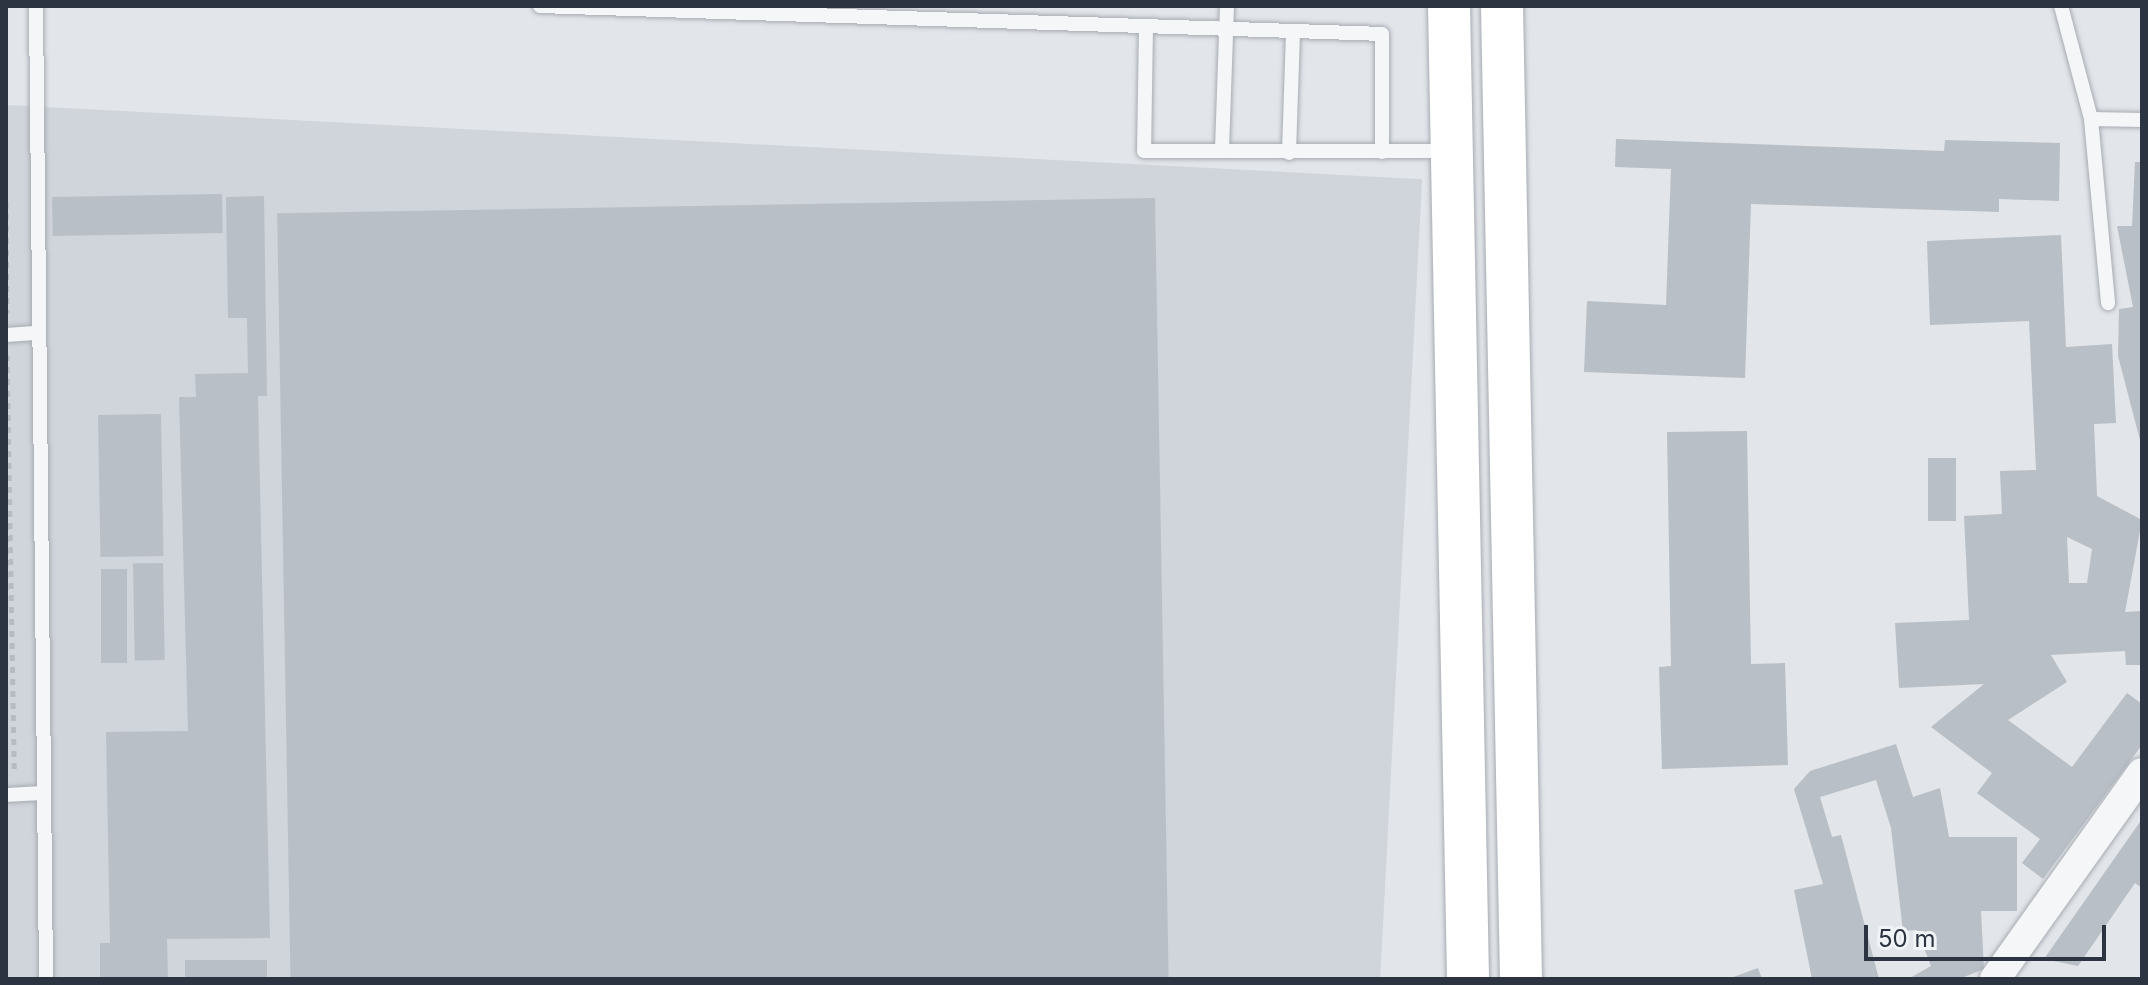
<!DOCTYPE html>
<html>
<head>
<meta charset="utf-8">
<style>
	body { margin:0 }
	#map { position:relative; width:2148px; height:985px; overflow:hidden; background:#e2e5e9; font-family:Inter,sans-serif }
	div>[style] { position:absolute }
	.built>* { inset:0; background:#d0d4db; transform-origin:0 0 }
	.building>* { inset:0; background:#b9bfc6; transform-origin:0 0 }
	.path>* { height:5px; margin-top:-2.5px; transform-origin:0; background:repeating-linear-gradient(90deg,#b8bcc1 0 6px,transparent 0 12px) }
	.roads { filter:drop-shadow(0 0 2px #a7acb3) drop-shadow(0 0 2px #a7acb3) }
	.service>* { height:14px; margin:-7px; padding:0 7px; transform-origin:7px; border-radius:7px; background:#f4f6f8 }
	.minor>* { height:30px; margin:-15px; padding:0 15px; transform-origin:15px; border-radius:15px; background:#f4f6f8 }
	.secondary>* { height:42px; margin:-21px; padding:0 21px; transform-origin:21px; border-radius:21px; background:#fff }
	span { translate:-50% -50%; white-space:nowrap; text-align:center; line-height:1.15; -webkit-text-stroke:6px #f1f4f7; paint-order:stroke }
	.frame { position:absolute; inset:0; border:8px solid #2b3440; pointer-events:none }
	.scale { position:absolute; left:1864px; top:925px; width:242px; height:36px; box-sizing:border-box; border:4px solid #2b3440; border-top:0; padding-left:10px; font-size:24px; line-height:28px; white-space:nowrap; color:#2b3440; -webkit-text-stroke:6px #f1f4f7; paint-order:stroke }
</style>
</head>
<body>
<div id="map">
	<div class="built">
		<div style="left:6px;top:105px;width:1418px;height:874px;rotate:3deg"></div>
	</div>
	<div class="building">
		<div style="clip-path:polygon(1616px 139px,1944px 151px,1945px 140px,2060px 143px,2059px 201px,1999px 199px,1999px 212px,1751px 204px,1745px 378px,1584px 372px,1587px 301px,1666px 305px,1671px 169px,1615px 167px)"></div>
		<div style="clip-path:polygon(2135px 162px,2142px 162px,2141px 444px,2118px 356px,2119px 309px,2133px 307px,2117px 226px,2132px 226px)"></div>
		<div style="left:222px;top:194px;width:39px;height:170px;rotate:89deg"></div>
		<div style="clip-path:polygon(264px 196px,267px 396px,258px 396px,270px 938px,167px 939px,168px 979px,100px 979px,100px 943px,110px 943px,106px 732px,188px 731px,179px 397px,196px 397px,195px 374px,248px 373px,247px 318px,228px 318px,226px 197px)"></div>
		<div style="left:1155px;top:198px;width:781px;height:878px;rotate:89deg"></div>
		<div style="clip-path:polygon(evenodd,2061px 235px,2066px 347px,2112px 344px,2116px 423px,2094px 424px,2097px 496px,2142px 520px,2125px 612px,2142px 611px,2142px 665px,2126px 665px,2125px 651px,2051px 655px,2067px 682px,2008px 720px,2072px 767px,2127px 693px,2142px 704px,2142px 745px,2043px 879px,2022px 863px,2040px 839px,1977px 793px,1992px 773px,1931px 727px,1984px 684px,1899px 688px,1895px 623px,1969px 620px,1964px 516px,2002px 514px,2000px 471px,2036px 470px,2029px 321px,1930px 325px,1927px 241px,2061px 235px,2067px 537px,2092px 549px,2087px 583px,2069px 583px,2067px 537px)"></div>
		<div style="left:161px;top:414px;width:142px;height:63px;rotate:89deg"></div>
		<div style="clip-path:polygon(1747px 431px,1751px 664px,1785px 663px,1788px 765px,1662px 769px,1659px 667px,1671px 666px,1667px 432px)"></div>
		<div style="left:1928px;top:458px;width:28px;height:63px"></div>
		<div style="left:163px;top:563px;width:97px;height:30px;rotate:89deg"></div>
		<div style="left:101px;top:569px;width:26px;height:94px"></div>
		<div style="clip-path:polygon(1896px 744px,1913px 797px,1940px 788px,1949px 837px,2017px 837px,2017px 911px,1981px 911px,1984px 969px,1959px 979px,1908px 979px,1931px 966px,1917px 930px,1903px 931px,1891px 828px,1876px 780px,1820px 797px,1832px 837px,1841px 835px,1879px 979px,1812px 979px,1794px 890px,1823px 884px,1794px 789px,1810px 771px)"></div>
		<div style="clip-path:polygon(2142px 819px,2142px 888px,2135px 883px,2078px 966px,2044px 959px)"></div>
		<div style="left:267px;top:960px;width:19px;height:82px;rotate:90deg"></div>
		<div style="clip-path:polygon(1758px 968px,1762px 979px,1728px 979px)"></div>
	</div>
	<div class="path">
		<div style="left:6px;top:202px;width:111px;rotate:89.5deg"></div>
		<div style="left:7px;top:355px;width:418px;rotate:89deg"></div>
	</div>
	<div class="roads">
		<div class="service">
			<div style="left:36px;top:6px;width:973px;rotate:89.41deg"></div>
			<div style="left:540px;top:6px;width:842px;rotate:1.9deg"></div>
			<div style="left:1382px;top:34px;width:118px;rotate:90deg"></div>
			<div style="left:1227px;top:6px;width:145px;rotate:92deg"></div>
			<div style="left:1222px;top:151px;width:228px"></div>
			<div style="left:2061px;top:6px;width:117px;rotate:75.1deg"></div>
			<div style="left:2091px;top:119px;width:185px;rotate:84.7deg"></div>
			<div style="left:1146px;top:27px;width:124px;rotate:90.9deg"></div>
			<div style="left:1144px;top:151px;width:78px"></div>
			<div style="left:2091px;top:119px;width:51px;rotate:1.1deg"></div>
			<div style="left:1289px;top:153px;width:121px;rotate:-88.1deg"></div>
			<div style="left:6px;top:335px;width:32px;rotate:-4deg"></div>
			<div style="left:6px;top:795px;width:34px;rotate:-3deg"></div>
		</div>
		<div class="minor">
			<div style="left:1995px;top:979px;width:253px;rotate:-54.5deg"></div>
		</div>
		<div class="secondary">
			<div style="left:1449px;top:6px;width:973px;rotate:88.88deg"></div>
			<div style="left:1502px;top:6px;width:973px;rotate:88.88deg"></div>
		</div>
	</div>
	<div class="frame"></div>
	<div class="scale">50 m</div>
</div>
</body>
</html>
